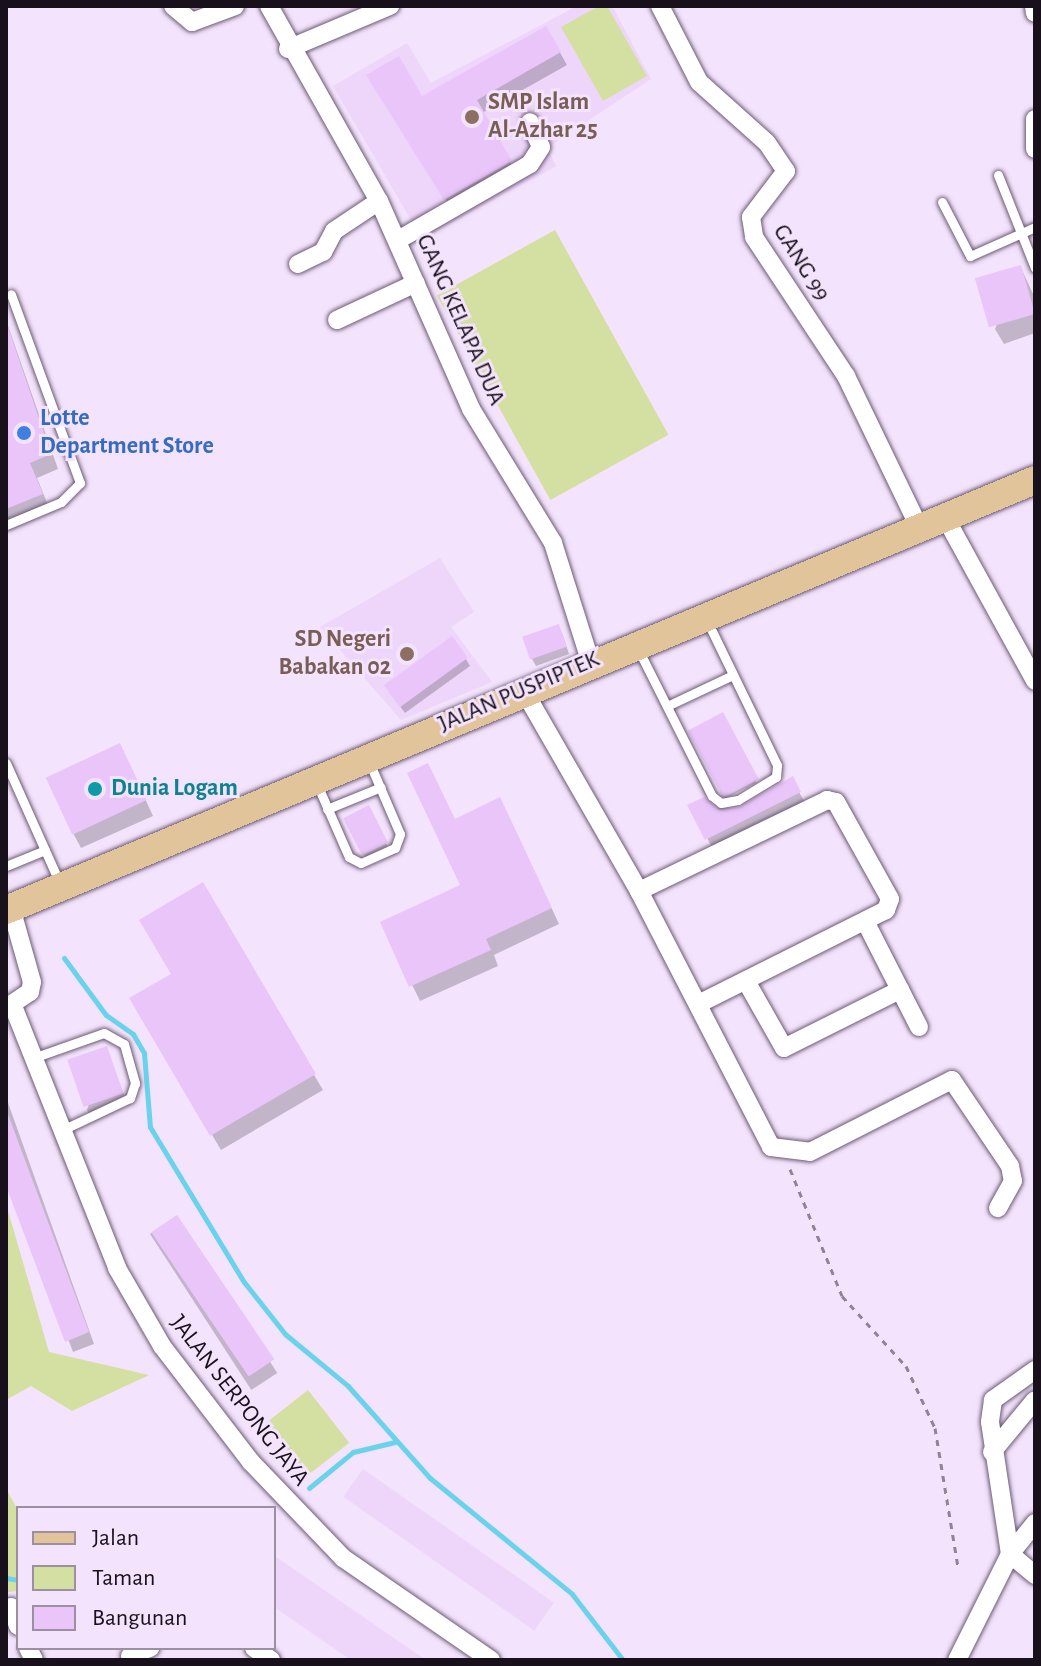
<!DOCTYPE html>
<html>
<head>
<meta charset="utf-8">
<style>
	body { margin:0 }
	#map { position:relative; width:1041px; height:1666px; overflow:hidden; background:#f4e3fc; font-family:"Alegreya Sans",sans-serif }
	div>[style] { position:absolute }
	.built>* { inset:0; background:#eed5fa; transform-origin:0 0 }
	.green>* { inset:0; background:#d4dfa2; transform-origin:0 0 }
	.shadow>* { inset:0; background:#0003; transform-origin:0 0 }
	.stream>* { height:5px; margin:-2.5px; padding:0 2.5px; transform-origin:2.5px; border-radius:2.5px; background:#6ad2eb }
	.building>* { inset:0; background:#e9c5fa; transform-origin:0 0 }
	.path>* { height:3px; margin-top:-1.5px; transform-origin:0; background:repeating-linear-gradient(90deg,#908395 0 6px,transparent 0 12px) }
	.roads { filter:drop-shadow(0 0 2px #6b5a74) drop-shadow(0 0 2px #6b5a74) }
	.service>* { height:9px; margin:-4.5px; padding:0 4.5px; transform-origin:4.5px; border-radius:4.5px; background:#fff }
	.minor>* { height:18px; margin:-9px; padding:0 9px; transform-origin:9px; border-radius:9px; background:#fff }
	.primary>* { height:28px; margin:-14px; padding:0 14px; transform-origin:14px; border-radius:14px; background:#e2c49b }
	.dots>* { width:22px; height:22px; translate:-50% -50%; box-sizing:border-box; border:4px solid #f4e3fc; border-radius:50% }
	span { translate:-50% -50%; white-space:nowrap; text-align:center; line-height:1.15; -webkit-text-stroke:6px #f4e3fc; paint-order:stroke }
	.education-label { font-size:24px; color:#785e54; font-weight:700 }
	.left { translate:0 -50%; text-align:left }
	.right { translate:-100% -50%; text-align:right }
	.street-label { font-size:24px; color:#18111b }
	.shop-label { font-size:24px; color:#366cbe; font-weight:700 }
	.culture-label { font-size:24px; color:#0d838f; font-weight:700 }
	.frame { position:absolute; inset:0; border:8px solid #18111b; pointer-events:none }
	.legend { position:absolute; left:16px; top:1506px; width:260px; height:144px; box-sizing:border-box; background:#f4e3fc; border:2px solid #9c8fa2; margin:0; padding:10px 14px; list-style:none; font-size:24px; color:#18111b }
	.legend li { display:flex; align-items:center; gap:16px; height:40px }
	.legend b { width:40px; border:2px solid #9c8fa2 }
</style>
</head>
<body>
<div id="map">
	<div class="built">
		<div style="clip-path:polygon(577px 6px,612px 6px,651px 79px,547px 148px,556px 166px,422px 239px,333px 86px,407px 43px,431px 83px)"></div>
		<div style="clip-path:polygon(440px 558px,474px 612px,451px 627px,492px 682px,401px 720px,320px 627px)"></div>
		<div style="left:363px;top:1469px;width:233px;height:34px;rotate:35deg"></div>
		<div style="clip-path:polygon(276px 1557px,426px 1660px,351px 1660px,274px 1607px)"></div>
	</div>
	<div class="green">
		<div style="clip-path:polygon(599px 6px,607px 6px,647px 76px,603px 101px,561px 27px)"></div>
		<div style="left:555px;top:230px;width:234px;height:135px;rotate:61deg"></div>
		<div style="clip-path:polygon(6px 1204px,49px 1352px,149px 1375px,72px 1411px,31px 1386px,6px 1400px)"></div>
		<div style="left:308px;top:1390px;width:67px;height:53px;rotate:52deg"></div>
		<div style="clip-path:polygon(6px 1488px,18px 1511px,18px 1591px,6px 1592px)"></div>
	</div>
	<div class="shadow">
		<div style="clip-path:polygon(546px 28px,567px 65px,482px 113px,517px 174px,453px 211px,376px 88px,422px 99px)"></div>
		<div style="clip-path:polygon(1021px 268px,1035px 298px,1035px 333px,1004px 344px,995px 329px)"></div>
		<div style="clip-path:polygon(6px 320px,58px 469px,37px 478px,50px 510px,6px 528px)"></div>
		<div style="clip-path:polygon(562px 633px,569px 654px,536px 666px,532px 659px)"></div>
		<div style="clip-path:polygon(466px 659px,470px 666px,405px 713px,390px 693px)"></div>
		<div style="left:722px;top:715px;width:76px;height:36px;rotate:63deg"></div>
		<div style="clip-path:polygon(128px 761px,153px 816px,81px 848px,73px 833px)"></div>
		<div style="clip-path:polygon(792px 779px,805px 803px,713px 849px,690px 806px,740px 809px)"></div>
		<div style="left:368px;top:808px;width:48px;height:25px;rotate:63deg"></div>
		<div style="clip-path:polygon(508px 815px,559px 924px,494px 955px,498px 966px,420px 1001px,382px 923px,463px 886px,455px 821px)"></div>
		<div style="clip-path:polygon(202px 885px,323px 1090px,221px 1150px,132px 999px,174px 975px)"></div>
		<div style="clip-path:polygon(106px 1048px,128px 1105px,93px 1121px,87px 1110px)"></div>
		<div style="clip-path:polygon(6px 1097px,94px 1344px,73px 1352px,6px 1173px)"></div>
		<div style="left:176px;top:1217px;width:186px;height:31px;rotate:57deg"></div>
	</div>
	<div class="stream">
		<div style="left:64px;top:958px;width:71px;rotate:53.6deg"></div>
		<div style="left:106px;top:1015px;width:33px;rotate:35deg"></div>
		<div style="left:133px;top:1034px;width:22px;rotate:60deg"></div>
		<div style="left:144px;top:1053px;width:74px;rotate:85.4deg"></div>
		<div style="left:150px;top:1127px;width:181px;rotate:58.8deg"></div>
		<div style="left:244px;top:1282px;width:66px;rotate:51.7deg"></div>
		<div style="left:285px;top:1334px;width:82px;rotate:39.5deg"></div>
		<div style="left:348px;top:1386px;width:123px;rotate:48.3deg"></div>
		<div style="left:430px;top:1478px;width:183px;rotate:39.2deg"></div>
		<div style="left:572px;top:1594px;width:83px;rotate:52.3deg"></div>
		<div style="left:309px;top:1488px;width:57px;rotate:-39.3deg"></div>
		<div style="left:353px;top:1452px;width:43px;rotate:-13.4deg"></div>
		<div style="left:6px;top:1578px;width:12px;rotate:9deg"></div>
	</div>
	<div class="building">
		<div style="clip-path:polygon(546px 26px,561px 52px,477px 100px,512px 161px,444px 200px,366px 75px,399px 56px,422px 96px)"></div>
		<div style="left:1021px;top:265px;width:51px;height:48px;rotate:74deg"></div>
		<div style="clip-path:polygon(6px 321px,51px 454px,30px 463px,43px 494px,6px 509px)"></div>
		<div style="left:559px;top:624px;width:24px;height:39px;rotate:71deg"></div>
		<div style="left:452px;top:636px;width:27px;height:84px;rotate:54deg"></div>
		<div style="left:723px;top:712px;width:76px;height:40px;rotate:62deg"></div>
		<div style="left:120px;top:743px;width:63px;height:82px;rotate:65deg"></div>
		<div style="clip-path:polygon(428px 763px,455px 819px,500px 797px,552px 908px,486px 939px,491px 950px,409px 987px,380px 922px,460px 885px,407px 773px)"></div>
		<div style="clip-path:polygon(793px 776px,801px 792px,705px 840px,687px 805px,704px 797px,719px 810px,740px 807px)"></div>
		<div style="left:369px;top:805px;width:42px;height:29px;rotate:63deg"></div>
		<div style="clip-path:polygon(203px 882px,316px 1074px,210px 1136px,129px 998px,171px 974px,139px 920px)"></div>
		<div style="left:107px;top:1046px;width:50px;height:42px;rotate:71deg"></div>
		<div style="clip-path:polygon(6px 1109px,89px 1332px,65px 1342px,6px 1186px)"></div>
		<div style="left:177px;top:1215px;width:174px;height:31px;rotate:56deg"></div>
	</div>
	<div class="path">
		<div style="left:790px;top:1169px;width:137px;rotate:67.7deg"></div>
		<div style="left:842px;top:1296px;width:95px;rotate:47.6deg"></div>
		<div style="left:906px;top:1366px;width:68px;rotate:64.9deg"></div>
		<div style="left:935px;top:1428px;width:141px;rotate:80.6deg"></div>
	</div>
	<div class="roads">
		<div class="service">
			<div style="left:998px;top:175px;width:100px;rotate:68.3deg"></div>
			<div style="left:942px;top:202px;width:61px;rotate:62.6deg"></div>
			<div style="left:970px;top:256px;width:71px;rotate:-24deg"></div>
			<div style="left:6px;top:525px;width:60px;rotate:-22.7deg"></div>
			<div style="left:61px;top:502px;width:27px;rotate:-45deg"></div>
			<div style="left:80px;top:483px;width:201px;rotate:-110.1deg"></div>
			<div style="left:639px;top:651px;width:162px;rotate:63.3deg"></div>
			<div style="left:712px;top:796px;width:11px;rotate:38deg"></div>
			<div style="left:721px;top:803px;width:17px;rotate:-10deg"></div>
			<div style="left:738px;top:800px;width:44px;rotate:-31.2deg"></div>
			<div style="left:776px;top:777px;width:12px;rotate:-85deg"></div>
			<div style="left:777px;top:765px;width:160px;rotate:-115.9deg"></div>
			<div style="left:667px;top:706px;width:73px;rotate:-25.2deg"></div>
			<div style="left:6px;top:763px;width:133px;rotate:65.9deg"></div>
			<div style="left:316px;top:782px;width:82px;rotate:66.3deg"></div>
			<div style="left:349px;top:857px;width:13px;rotate:27deg"></div>
			<div style="left:361px;top:863px;width:37px;rotate:-24deg"></div>
			<div style="left:395px;top:848px;width:15px;rotate:-70deg"></div>
			<div style="left:400px;top:834px;width:76px;rotate:-113.2deg"></div>
			<div style="left:327px;top:809px;width:58px;rotate:-22.2deg"></div>
			<div style="left:6px;top:866px;width:42px;rotate:-22.3deg"></div>
			<div style="left:33px;top:1058px;width:75px;rotate:-19.4deg"></div>
			<div style="left:104px;top:1033px;width:23px;rotate:29deg"></div>
			<div style="left:124px;top:1044px;width:41px;rotate:74.2deg"></div>
			<div style="left:135px;top:1083px;width:16px;rotate:108deg"></div>
			<div style="left:130px;top:1098px;width:73px;rotate:154.8deg"></div>
		</div>
		<div class="minor">
			<div style="left:173px;top:6px;width:25px;rotate:40deg"></div>
			<div style="left:192px;top:22px;width:46px;rotate:-20.4deg"></div>
			<div style="left:269px;top:6px;width:224px;rotate:60.6deg"></div>
			<div style="left:379px;top:201px;width:227px;rotate:66.1deg"></div>
			<div style="left:471px;top:409px;width:157px;rotate:58.5deg"></div>
			<div style="left:553px;top:543px;width:123px;rotate:72.5deg"></div>
			<div style="left:660px;top:6px;width:85px;rotate:62.8deg"></div>
			<div style="left:699px;top:82px;width:91px;rotate:41.9deg"></div>
			<div style="left:767px;top:143px;width:34px;rotate:56deg"></div>
			<div style="left:786px;top:171px;width:58px;rotate:127.3deg"></div>
			<div style="left:751px;top:217px;width:20px;rotate:81deg"></div>
			<div style="left:754px;top:237px;width:167px;rotate:56.5deg"></div>
			<div style="left:846px;top:376px;width:168px;rotate:64.2deg"></div>
			<div style="left:1034px;top:6px;width:7px;rotate:82deg"></div>
			<div style="left:288px;top:49px;width:111px;rotate:-22.9deg"></div>
			<div style="left:1035px;top:119px;width:30px;rotate:90deg"></div>
			<div style="left:398px;top:240px;width:152px;rotate:-29.9deg"></div>
			<div style="left:530px;top:164px;width:20px;rotate:-57deg"></div>
			<div style="left:541px;top:147px;width:27px;rotate:-114deg"></div>
			<div style="left:298px;top:264px;width:28px;rotate:-26deg"></div>
			<div style="left:323px;top:252px;width:24px;rotate:-62deg"></div>
			<div style="left:334px;top:231px;width:54px;rotate:-33.7deg"></div>
			<div style="left:337px;top:320px;width:87px;rotate:-25.1deg"></div>
			<div style="left:945px;top:517px;width:187px;rotate:61.2deg"></div>
			<div style="left:524px;top:691px;width:231px;rotate:60.1deg"></div>
			<div style="left:639px;top:891px;width:288px;rotate:62.7deg"></div>
			<div style="left:771px;top:1147px;width:39px;rotate:7deg"></div>
			<div style="left:810px;top:1152px;width:159px;rotate:-26.9deg"></div>
			<div style="left:952px;top:1080px;width:104px;rotate:56deg"></div>
			<div style="left:1010px;top:1166px;width:15px;rotate:79deg"></div>
			<div style="left:1013px;top:1181px;width:31px;rotate:119deg"></div>
			<div style="left:639px;top:891px;width:209px;rotate:-25.8deg"></div>
			<div style="left:827px;top:800px;width:9px;rotate:13deg"></div>
			<div style="left:836px;top:802px;width:111px;rotate:60.9deg"></div>
			<div style="left:890px;top:899px;width:12px;rotate:110deg"></div>
			<div style="left:886px;top:910px;width:210px;rotate:153.4deg"></div>
			<div style="left:865px;top:921px;width:119px;rotate:63deg"></div>
			<div style="left:746px;top:981px;width:77px;rotate:60.4deg"></div>
			<div style="left:784px;top:1048px;width:130px;rotate:-26.6deg"></div>
			<div style="left:13px;top:1006px;width:282px;rotate:68.3deg"></div>
			<div style="left:117px;top:1268px;width:90px;rotate:60deg"></div>
			<div style="left:162px;top:1346px;width:146px;rotate:52.5deg"></div>
			<div style="left:251px;top:1462px;width:133px;rotate:46.2deg"></div>
			<div style="left:343px;top:1558px;width:180px;rotate:34.6deg"></div>
			<div style="left:6px;top:1008px;width:29px;rotate:-34deg"></div>
			<div style="left:30px;top:992px;width:10px;rotate:-79deg"></div>
			<div style="left:32px;top:982px;width:77px;rotate:-105.8deg"></div>
			<div style="left:1035px;top:1370px;width:52px;rotate:144.5deg"></div>
			<div style="left:993px;top:1400px;width:22px;rotate:98deg"></div>
			<div style="left:990px;top:1422px;width:134px;rotate:81.4deg"></div>
			<div style="left:1010px;top:1554px;width:33px;rotate:40deg"></div>
			<div style="left:992px;top:1452px;width:67px;rotate:-50.4deg"></div>
			<div style="left:11px;top:1607px;width:20px;rotate:70deg"></div>
			<div style="left:28px;top:1648px;width:13px;rotate:63deg"></div>
			<div style="left:254px;top:1648px;width:21px;rotate:35deg"></div>
			<div style="left:130px;top:1656px;width:22px;rotate:-22deg"></div>
			<div style="left:957px;top:1660px;width:119px;rotate:-63.4deg"></div>
			<div style="left:1010px;top:1554px;width:40px;rotate:-51deg"></div>
		</div>
		<div class="primary">
			<div style="left:6px;top:910px;width:1115px;rotate:-22.68deg"></div>
		</div>
	</div>
	<div class="dots">
		<div style="left:472px;top:117px;background:#8d6e63"></div>
		<div style="left:24px;top:433px;background:#3f7fe0"></div>
		<div style="left:407px;top:654px;background:#8d6e63"></div>
		<div style="left:95px;top:789px;background:#0f9aa8"></div>
	</div>
	<div class="education-label">
		<span class="left" style="left:488px;top:117px">SMP Islam<br>Al-Azhar 25</span>
		<span class="right" style="left:391px;top:654px">SD Negeri<br>Babakan 02</span>
	</div>
	<div class="street-label">
		<span style="left:801px;top:263px;rotate:58deg">GANG 99</span>
		<span style="left:460px;top:320px;rotate:66deg">GANG KELAPA DUA</span>
		<span style="left:519px;top:692px;rotate:-23deg">JALAN PUSPIPTEK</span>
		<span style="left:239px;top:1401px;rotate:52deg">JALAN SERPONG JAYA</span>
	</div>
	<div class="shop-label">
		<span class="left" style="left:40px;top:433px">Lotte<br>Department Store</span>
	</div>
	<div class="culture-label">
		<span class="left" style="left:111px;top:789px">Dunia Logam</span>
	</div>
	<div class="frame"></div>
	<ul class="legend">
	<li><b style="height:10px;background:#e2c49b"></b>Jalan</li>
	<li><b style="height:22px;background:#d4dfa2"></b>Taman</li>
	<li><b style="height:22px;background:#e9c5fa"></b>Bangunan</li>
	</ul>
</div>
</body>
</html>
